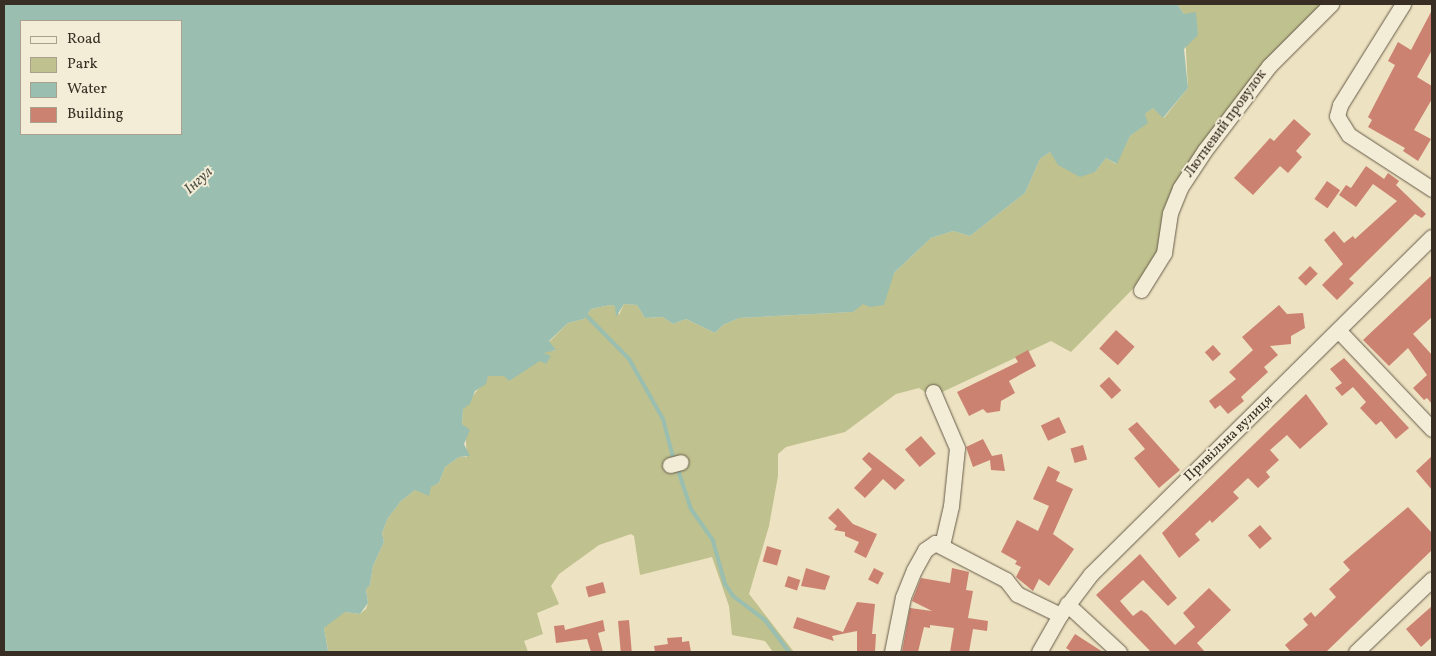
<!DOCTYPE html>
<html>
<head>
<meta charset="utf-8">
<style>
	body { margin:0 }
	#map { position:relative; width:1436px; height:656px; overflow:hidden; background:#ede2c1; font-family:Vollkorn,serif }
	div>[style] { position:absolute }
	.green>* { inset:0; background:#bfc18e }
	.water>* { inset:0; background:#9abeaf }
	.stream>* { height:4px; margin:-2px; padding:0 2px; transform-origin:2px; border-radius:2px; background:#9abeaf }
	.building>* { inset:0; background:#cc8271; transform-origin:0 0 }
	.roads { filter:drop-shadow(0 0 1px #665b4a) drop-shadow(0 0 1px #665b4a) }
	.minor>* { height:15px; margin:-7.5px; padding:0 7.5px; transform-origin:7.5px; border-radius:7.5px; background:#f3ecd7 }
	span { translate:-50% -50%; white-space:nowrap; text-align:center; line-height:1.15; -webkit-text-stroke:4px #f3ecd7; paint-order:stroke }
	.street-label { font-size:14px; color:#392e23 }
	.water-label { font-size:15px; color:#515246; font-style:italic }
	.frame { position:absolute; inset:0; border:5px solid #392e23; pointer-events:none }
	.legend { position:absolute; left:20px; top:20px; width:162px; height:115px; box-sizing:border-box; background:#f3ecd7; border:1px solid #a9a08f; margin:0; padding:6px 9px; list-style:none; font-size:15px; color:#392e23 }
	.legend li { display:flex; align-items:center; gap:10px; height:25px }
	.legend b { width:25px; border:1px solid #a9a08f }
</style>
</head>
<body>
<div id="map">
	<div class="green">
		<div style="clip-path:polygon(1177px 4px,1336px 4px,1285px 54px,1184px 185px,1167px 254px,1071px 352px,1051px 341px,938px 394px,929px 395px,919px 388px,896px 394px,845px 432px,786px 447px,778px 454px,778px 476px,769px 526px,749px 594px,794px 652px,773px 652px,765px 641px,732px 635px,729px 606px,712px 557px,640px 575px,634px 536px,631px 534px,599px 545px,559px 574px,551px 586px,559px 604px,537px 613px,543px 634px,524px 641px,528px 652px,320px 652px,328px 650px,324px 628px,333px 618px,345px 612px,360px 614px,366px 609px,368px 603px,366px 588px,370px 585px,373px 566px,384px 542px,382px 533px,388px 518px,401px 501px,415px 490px,421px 491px,439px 483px,445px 467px,459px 457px,467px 457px,465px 428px,462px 424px,463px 409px,488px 376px,504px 376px,540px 361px,547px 355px,544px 353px,547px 350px,555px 351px,549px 342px,568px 323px,584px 319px,591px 309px,610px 305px,615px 306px,619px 315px,624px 304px,637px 305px,645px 318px,663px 317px,673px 324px,686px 319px,715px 333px,723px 325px,739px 318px,853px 312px,931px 238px,953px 231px,970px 236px,1025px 193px,1040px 159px,1050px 152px,1095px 172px,1106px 158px,1116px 164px,1130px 136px,1147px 123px,1145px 114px,1153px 108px,1164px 118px,1188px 88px,1184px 14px)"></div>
	</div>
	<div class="water">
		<div style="clip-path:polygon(evenodd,4px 4px,1177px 4px,1184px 14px,1196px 12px,1198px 35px,1184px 49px,1188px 88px,1163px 118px,1153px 108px,1145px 114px,1148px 123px,1130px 136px,1117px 164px,1106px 158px,1095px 172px,1080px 177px,1058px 165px,1050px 152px,1040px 159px,1025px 193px,970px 236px,953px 231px,931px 238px,894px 273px,884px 305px,870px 307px,863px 304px,853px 312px,739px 318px,723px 325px,715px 333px,686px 319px,673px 324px,663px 317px,645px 318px,637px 305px,624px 304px,616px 317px,615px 306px,610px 305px,591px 309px,584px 319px,568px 323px,549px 341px,556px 350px,544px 353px,551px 356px,546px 364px,540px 361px,509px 381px,504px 376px,488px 376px,486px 384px,475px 391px,470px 404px,463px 409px,462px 424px,470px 430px,464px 444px,470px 456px,459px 457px,445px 467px,439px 483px,431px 487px,429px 496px,415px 490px,401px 501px,388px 518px,382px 533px,384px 542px,373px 566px,370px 585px,366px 589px,368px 603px,360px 614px,345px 612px,324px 628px,328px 651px,4px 652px,4px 4px,21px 21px,181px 21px,181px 134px,21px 134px,21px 21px)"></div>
	</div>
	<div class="stream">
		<div style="left:583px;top:312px;width:66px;rotate:45.6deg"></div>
		<div style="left:629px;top:359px;width:69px;rotate:60.5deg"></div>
		<div style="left:663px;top:419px;width:43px;rotate:75.3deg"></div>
		<div style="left:677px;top:467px;width:44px;rotate:71.6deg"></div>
		<div style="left:691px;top:509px;width:39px;rotate:55deg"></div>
		<div style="left:713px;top:541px;width:45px;rotate:74.4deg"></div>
		<div style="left:725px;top:584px;width:14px;rotate:56deg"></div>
		<div style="left:733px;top:596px;width:40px;rotate:37deg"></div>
		<div style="left:765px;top:620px;width:40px;rotate:53deg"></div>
	</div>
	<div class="building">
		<div style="clip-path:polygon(1432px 10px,1432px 50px,1417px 77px,1432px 86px,1432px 99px,1414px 130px,1431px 139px,1418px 161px,1403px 151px,1405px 148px,1368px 127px,1372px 120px,1368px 117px,1395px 65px,1388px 61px,1398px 42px,1411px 50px)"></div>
		<div style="clip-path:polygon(1294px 119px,1311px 134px,1296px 151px,1302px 157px,1288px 173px,1280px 166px,1253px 195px,1234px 178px,1270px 138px,1274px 141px)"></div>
		<div style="clip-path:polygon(1366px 166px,1384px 179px,1388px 173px,1399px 181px,1396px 185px,1426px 214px,1422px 218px,1415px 214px,1349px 279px,1354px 283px,1337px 300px,1322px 285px,1343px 264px,1324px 240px,1334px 231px,1344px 243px,1353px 236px,1355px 239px,1397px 201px,1373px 184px,1356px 207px,1339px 195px,1346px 185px,1351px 188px)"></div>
		<div style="left:1327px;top:181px;width:16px;height:22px;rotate:35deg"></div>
		<div style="left:1310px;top:266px;width:11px;height:17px;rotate:45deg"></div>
		<div style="clip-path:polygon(1432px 275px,1432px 317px,1413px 334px,1432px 355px,1432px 404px,1427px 398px,1424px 400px,1413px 388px,1427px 375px,1408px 348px,1389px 366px,1363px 340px)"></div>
		<div style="clip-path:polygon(1279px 305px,1287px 314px,1303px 313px,1305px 328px,1291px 336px,1291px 344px,1270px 346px,1278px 355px,1264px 367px,1268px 372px,1241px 397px,1244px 401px,1228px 414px,1220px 405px,1215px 409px,1209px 401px,1236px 379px,1229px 372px,1253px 350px,1242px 337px)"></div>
		<div style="left:1116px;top:330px;width:25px;height:25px;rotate:42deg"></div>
		<div style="left:1213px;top:345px;width:12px;height:11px;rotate:48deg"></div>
		<div style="clip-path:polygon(1028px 350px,1036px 366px,1009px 381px,1015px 393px,1001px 401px,1000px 411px,987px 413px,983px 409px,969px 416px,957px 392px,1018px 362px,1015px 357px)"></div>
		<div style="clip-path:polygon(1344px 358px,1409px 428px,1396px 439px,1381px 421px,1376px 425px,1360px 408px,1366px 402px,1353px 387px,1342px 396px,1335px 388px,1342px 383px,1330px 369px)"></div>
		<div style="left:1109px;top:377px;width:18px;height:13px;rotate:47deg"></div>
		<div style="clip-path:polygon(1306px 394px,1328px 424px,1300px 449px,1287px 435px,1270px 450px,1279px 460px,1266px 472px,1270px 477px,1258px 488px,1248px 478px,1233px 492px,1239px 498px,1212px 523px,1210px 520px,1195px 534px,1200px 540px,1179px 558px,1162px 533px)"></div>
		<div style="left:1059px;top:417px;width:17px;height:20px;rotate:65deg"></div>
		<div style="clip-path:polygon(1137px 422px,1180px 470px,1159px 488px,1134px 458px,1145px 449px,1128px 429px)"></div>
		<div style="left:921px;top:436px;width:23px;height:21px;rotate:50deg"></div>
		<div style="clip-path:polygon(983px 439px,992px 456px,1002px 454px,1005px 471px,991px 470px,990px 460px,973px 467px,966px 447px)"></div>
		<div style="left:1083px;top:445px;width:15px;height:13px;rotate:74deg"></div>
		<div style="clip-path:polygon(869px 452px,905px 480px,895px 490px,883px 479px,865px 498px,854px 488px,872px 469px,862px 459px)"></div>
		<div style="clip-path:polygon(1432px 456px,1432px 490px,1416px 471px)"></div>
		<div style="clip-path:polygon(1048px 466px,1060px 472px,1056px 481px,1073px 489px,1053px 534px,1074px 549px,1049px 586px,1039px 579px,1033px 591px,1016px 577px,1021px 567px,1015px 564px,1017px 561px,1001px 552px,1017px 520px,1038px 531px,1049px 506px,1033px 499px)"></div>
		<div style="clip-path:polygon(1408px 507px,1432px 533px,1432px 550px,1326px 652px,1291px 652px,1285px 645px,1308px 625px,1303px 619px,1311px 612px,1315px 617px,1336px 597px,1329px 589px,1350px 570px,1343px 562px)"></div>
		<div style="clip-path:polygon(838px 508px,853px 524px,877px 534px,866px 558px,854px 552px,859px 542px,845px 536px,845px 532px,834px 530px,837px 526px,828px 518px)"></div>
		<div style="left:1260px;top:525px;width:18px;height:16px;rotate:49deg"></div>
		<div style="left:767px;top:546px;width:15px;height:16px;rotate:16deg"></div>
		<div style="clip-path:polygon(1140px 554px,1177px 598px,1168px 606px,1143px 580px,1120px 601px,1133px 616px,1141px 610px,1147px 614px,1175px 645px,1195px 627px,1183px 613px,1209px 588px,1231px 610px,1197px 643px,1205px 652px,1151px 652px,1096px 595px)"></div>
		<div style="clip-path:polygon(806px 568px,830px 576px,825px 590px,801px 586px)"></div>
		<div style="left:874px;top:568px;width:11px;height:13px;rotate:27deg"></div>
		<div style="clip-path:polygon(952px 568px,969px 572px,966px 590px,973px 591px,968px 618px,988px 621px,987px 631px,973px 629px,969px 652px,950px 652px,954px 628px,930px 625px,930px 628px,924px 627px,918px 652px,902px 652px,910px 608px,932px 611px,912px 601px,921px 578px,950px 583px)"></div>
		<div style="left:788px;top:576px;width:13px;height:11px;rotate:18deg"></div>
		<div style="left:603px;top:582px;width:11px;height:18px;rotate:75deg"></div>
		<div style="clip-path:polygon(857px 602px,875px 604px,872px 634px,876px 634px,875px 652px,857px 652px,857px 631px,832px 636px,834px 641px,793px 628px,797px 617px,843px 632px)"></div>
		<div style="clip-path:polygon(1432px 606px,1432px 637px,1421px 647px,1406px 629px)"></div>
		<div style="clip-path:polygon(603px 620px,605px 631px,598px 633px,603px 652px,591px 652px,587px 639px,556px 643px,554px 626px,564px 625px,565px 630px)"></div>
		<div style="left:629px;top:620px;width:32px;height:11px;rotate:85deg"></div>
		<div style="clip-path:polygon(1075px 634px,1103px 652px,1072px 652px,1066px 648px)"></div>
		<div style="clip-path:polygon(682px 637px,682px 642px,689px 641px,691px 652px,655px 652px,654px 646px,668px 644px,667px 638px)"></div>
	</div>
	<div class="roads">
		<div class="minor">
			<div style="left:1403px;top:4px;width:119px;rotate:122deg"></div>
			<div style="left:1340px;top:105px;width:11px;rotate:105deg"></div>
			<div style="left:1337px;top:116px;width:22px;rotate:58deg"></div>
			<div style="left:1349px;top:135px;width:99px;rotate:33deg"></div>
			<div style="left:1141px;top:290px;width:44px;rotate:-58.1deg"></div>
			<div style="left:1164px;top:253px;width:40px;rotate:-81.5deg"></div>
			<div style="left:1170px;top:213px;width:27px;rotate:-68deg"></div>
			<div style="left:1180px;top:188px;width:45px;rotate:-56.7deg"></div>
			<div style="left:1205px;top:150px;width:106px;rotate:-52.7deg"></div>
			<div style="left:1269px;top:66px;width:88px;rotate:-45deg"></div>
			<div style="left:1339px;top:331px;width:135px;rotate:46.5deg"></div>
			<div style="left:933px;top:392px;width:61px;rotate:66.8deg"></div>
			<div style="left:957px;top:448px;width:58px;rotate:95.9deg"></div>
			<div style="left:951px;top:506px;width:40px;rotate:103deg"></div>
			<div style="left:670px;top:465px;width:11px;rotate:-15deg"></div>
			<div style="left:1067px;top:604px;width:71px;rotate:42.7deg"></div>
			<div style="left:892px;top:652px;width:56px;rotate:-78.7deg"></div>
			<div style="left:903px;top:597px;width:29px;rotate:-68deg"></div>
			<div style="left:914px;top:570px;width:23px;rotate:-61deg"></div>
			<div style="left:925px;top:550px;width:12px;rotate:-35deg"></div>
			<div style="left:935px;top:543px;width:80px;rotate:27.5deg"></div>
			<div style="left:1006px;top:580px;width:18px;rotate:52deg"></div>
			<div style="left:1017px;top:594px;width:48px;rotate:26deg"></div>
			<div style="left:1039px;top:652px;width:43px;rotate:-60.4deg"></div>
			<div style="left:1060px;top:615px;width:51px;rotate:-52.9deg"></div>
			<div style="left:1091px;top:574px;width:479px;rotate:-44.7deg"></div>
			<div style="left:1356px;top:652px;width:105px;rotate:-43.8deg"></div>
		</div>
	</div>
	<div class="street-label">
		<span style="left:1226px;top:124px;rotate:-54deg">Лютневий провулок</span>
		<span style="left:1229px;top:439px;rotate:-44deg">Привільна вулиця</span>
	</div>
	<div class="water-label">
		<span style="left:199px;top:181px;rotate:-43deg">Інгул</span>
	</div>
	<div class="frame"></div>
	<ul class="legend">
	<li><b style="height:6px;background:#f3ecd7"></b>Road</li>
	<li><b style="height:14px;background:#bfc18e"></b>Park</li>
	<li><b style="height:14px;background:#9abeaf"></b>Water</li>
	<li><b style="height:14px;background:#cc8271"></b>Building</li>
	</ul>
</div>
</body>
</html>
